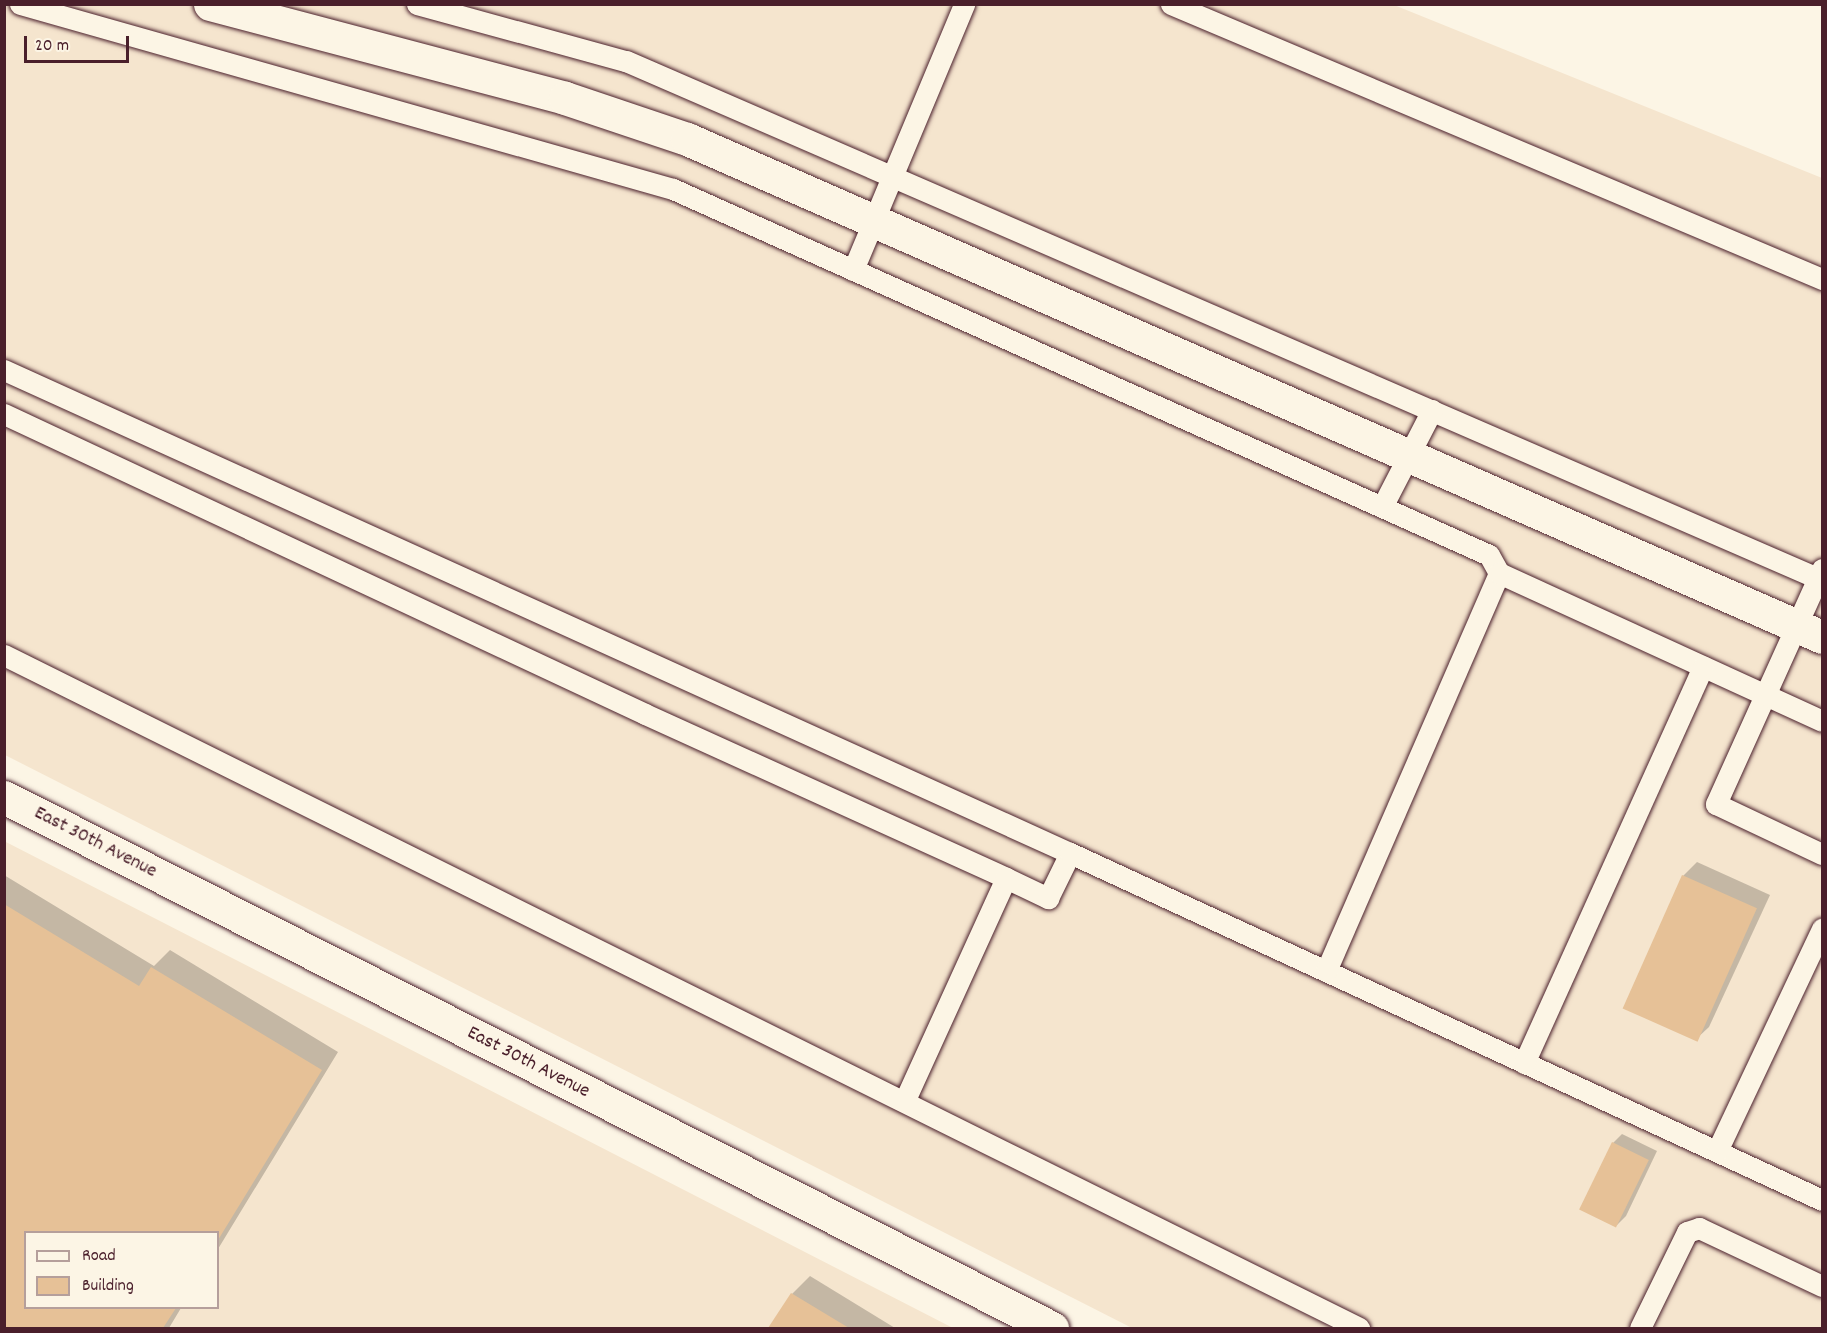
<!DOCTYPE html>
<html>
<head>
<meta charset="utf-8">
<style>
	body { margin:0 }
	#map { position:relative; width:1827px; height:1333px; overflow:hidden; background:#fcf5e5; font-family:Dekko,sans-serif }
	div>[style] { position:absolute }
	.built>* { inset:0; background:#f5e5ce }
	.shadow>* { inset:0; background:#0003 }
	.building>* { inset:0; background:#e6c197; transform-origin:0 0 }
	.roads { filter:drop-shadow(0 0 2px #4a1f2b) drop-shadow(0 0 2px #4a1f2b) }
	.lane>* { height:21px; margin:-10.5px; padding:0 10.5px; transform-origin:10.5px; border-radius:10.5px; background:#fcf5e5 }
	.street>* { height:33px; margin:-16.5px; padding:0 16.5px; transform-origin:16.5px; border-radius:16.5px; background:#fcf5e5 }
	span { translate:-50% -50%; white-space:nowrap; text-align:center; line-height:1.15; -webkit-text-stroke:4.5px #fcf5e5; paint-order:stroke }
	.street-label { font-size:20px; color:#4a1f2b }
	.frame { position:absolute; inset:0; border:6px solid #4a1f2b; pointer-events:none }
	.legend { position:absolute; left:24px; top:1231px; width:195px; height:78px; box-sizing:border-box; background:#fcf5e5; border:2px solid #b59f9b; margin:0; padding:8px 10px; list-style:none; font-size:18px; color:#4a1f2b }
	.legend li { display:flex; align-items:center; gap:12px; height:30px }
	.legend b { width:30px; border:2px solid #b59f9b }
	.scale { position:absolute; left:24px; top:36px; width:105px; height:27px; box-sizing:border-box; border:3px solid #4a1f2b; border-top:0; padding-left:8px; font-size:18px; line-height:21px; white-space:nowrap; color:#4a1f2b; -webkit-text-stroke:4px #fcf5e5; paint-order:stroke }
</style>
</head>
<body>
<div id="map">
	<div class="built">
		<div style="clip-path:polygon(4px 5px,1394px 5px,1822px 178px,1822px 1328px,1132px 1328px,5px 755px)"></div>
		<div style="clip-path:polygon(evenodd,4px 841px,577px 1135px,953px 1328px,5px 1328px,4px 841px,26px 1232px,218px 1232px,218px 1308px,26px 1308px,26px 1232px)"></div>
	</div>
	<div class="shadow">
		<div style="clip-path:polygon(1697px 862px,1770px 895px,1709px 1027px,1695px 1040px,1683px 876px)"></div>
		<div style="clip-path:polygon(4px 875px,154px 966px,170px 950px,338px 1052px,218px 1249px,218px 1232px,26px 1232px,26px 1308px,181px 1308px,169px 1328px,4px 1328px)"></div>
		<div style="clip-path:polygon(1622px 1134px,1657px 1151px,1626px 1216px,1617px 1225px,1613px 1143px)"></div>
		<div style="clip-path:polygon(810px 1276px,895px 1328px,770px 1328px,792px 1294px)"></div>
	</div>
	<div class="building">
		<div style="left:1682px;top:875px;width:82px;height:146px;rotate:24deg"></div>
		<div style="clip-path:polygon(4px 904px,139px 986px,151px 967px,322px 1070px,218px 1240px,218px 1232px,26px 1232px,26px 1308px,176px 1308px,163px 1328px,4px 1328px)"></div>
		<div style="left:1612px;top:1142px;width:41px;height:75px;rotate:26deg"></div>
		<div style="clip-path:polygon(791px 1293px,849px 1328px,768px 1328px)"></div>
	</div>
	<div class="roads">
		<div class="lane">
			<div style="left:20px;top:4px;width:679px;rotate:15.82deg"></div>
			<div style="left:673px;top:189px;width:894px;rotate:24.16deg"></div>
			<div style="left:1489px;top:555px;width:21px;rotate:61deg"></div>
			<div style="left:417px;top:4px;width:217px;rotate:15.3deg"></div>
			<div style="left:626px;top:61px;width:1304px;rotate:23.46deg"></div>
			<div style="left:1171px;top:4px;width:707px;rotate:22.9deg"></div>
			<div style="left:853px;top:270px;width:288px;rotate:-67.3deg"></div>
			<div style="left:4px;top:370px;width:1170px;rotate:24.38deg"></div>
			<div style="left:4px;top:414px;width:708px;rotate:25.08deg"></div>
			<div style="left:645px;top:714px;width:397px;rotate:24.4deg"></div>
			<div style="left:1006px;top:878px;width:244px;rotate:114.5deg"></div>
			<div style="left:1382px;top:507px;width:109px;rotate:-62.7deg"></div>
			<div style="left:1822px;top:569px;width:258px;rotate:114.3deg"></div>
			<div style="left:1716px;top:804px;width:117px;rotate:25.3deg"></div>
			<div style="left:4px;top:655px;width:1513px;rotate:26.41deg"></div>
			<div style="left:1006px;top:878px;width:47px;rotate:25.5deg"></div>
			<div style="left:1048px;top:898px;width:50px;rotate:-63.9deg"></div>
			<div style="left:1070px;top:853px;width:828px;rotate:24.77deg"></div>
			<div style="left:1326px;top:971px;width:434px;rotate:-66.5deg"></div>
			<div style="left:1499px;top:573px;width:355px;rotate:24.6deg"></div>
			<div style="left:1524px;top:1063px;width:435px;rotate:-65.7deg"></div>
			<div style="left:1717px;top:1151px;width:246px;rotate:-64.7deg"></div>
			<div style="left:1640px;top:1328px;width:107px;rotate:-63.9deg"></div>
			<div style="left:1687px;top:1232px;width:13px;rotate:-18deg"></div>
			<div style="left:1699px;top:1228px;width:136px;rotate:25.2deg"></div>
		</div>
		<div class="street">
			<div style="left:210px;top:4px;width:367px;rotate:14.8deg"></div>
			<div style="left:565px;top:98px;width:129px;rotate:18.6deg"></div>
			<div style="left:687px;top:139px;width:1239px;rotate:23.69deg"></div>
			<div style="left:4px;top:797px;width:1175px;rotate:26.87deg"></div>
		</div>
	</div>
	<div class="street-label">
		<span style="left:95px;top:843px;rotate:27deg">East 30th Avenue</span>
		<span style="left:528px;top:1063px;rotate:27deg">East 30th Avenue</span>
	</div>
	<div class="frame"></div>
	<ul class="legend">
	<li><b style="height:8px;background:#fcf5e5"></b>Road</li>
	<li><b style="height:16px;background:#e6c197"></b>Building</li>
	</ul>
	<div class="scale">20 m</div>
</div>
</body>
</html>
